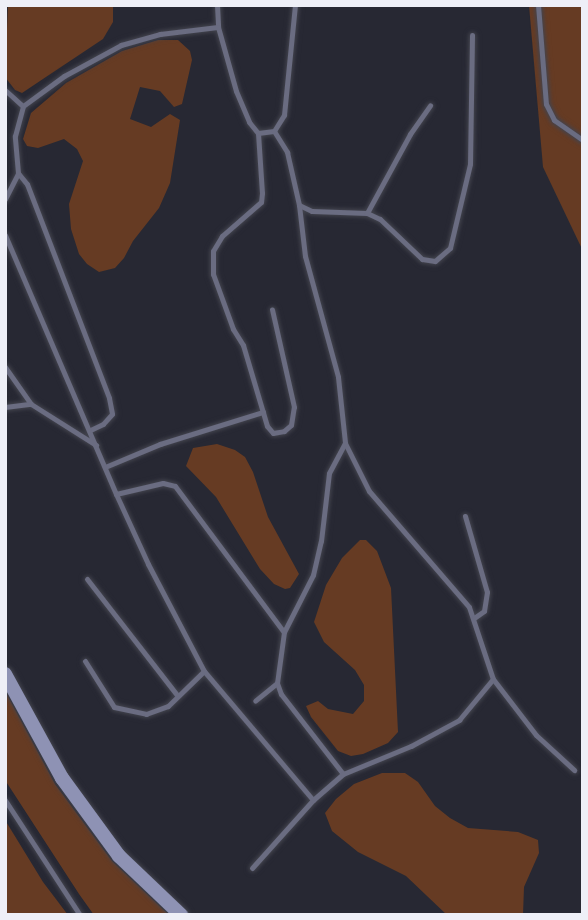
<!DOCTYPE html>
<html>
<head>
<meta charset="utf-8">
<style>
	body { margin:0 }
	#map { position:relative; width:588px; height:920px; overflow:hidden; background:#272833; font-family:"Fira Sans Condensed",sans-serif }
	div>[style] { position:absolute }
	.green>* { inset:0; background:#663b23 }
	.roads { filter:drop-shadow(0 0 2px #43444e) drop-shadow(0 0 2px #43444e) }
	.lane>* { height:5px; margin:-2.5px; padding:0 2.5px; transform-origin:2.5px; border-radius:2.5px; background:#6a6c81 }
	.secondary>* { height:14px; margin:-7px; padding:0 7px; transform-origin:7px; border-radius:7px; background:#8e92b4 }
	span { translate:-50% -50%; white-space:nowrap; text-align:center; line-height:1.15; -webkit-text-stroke:5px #1d1e29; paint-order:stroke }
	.frame { position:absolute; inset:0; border:7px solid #eeeff7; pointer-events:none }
</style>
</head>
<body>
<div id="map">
	<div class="green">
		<div style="clip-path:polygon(8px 5px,113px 5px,113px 22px,103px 39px,22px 93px,15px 90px,5px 77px)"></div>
		<div style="clip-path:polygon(529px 5px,583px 5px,583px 251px,543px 167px)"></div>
		<div style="clip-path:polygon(158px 40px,178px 40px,190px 51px,192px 60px,182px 104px,174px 107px,160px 91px,140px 87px,130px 119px,151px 127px,170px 114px,180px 120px,170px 183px,159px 208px,133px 241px,124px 258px,115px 268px,99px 272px,87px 264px,79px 254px,71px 229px,69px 204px,83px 161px,77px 149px,64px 139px,38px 148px,27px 146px,23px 139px,31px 113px,66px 83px,122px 51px)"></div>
		<div style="clip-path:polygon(217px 444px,235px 450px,245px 457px,253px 472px,268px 517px,299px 574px,290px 588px,285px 589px,274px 584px,260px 569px,216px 497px,186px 466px,193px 448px)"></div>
		<div style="clip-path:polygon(360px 540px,366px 540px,377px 551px,391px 588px,398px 732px,388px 743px,363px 754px,351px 756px,338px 751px,311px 717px,306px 706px,318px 701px,328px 709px,353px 714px,364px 701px,364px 685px,355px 670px,324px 642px,314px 622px,326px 585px,342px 558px)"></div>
		<div style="clip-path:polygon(5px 691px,55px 784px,112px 861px,169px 915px,94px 915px,79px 894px,5px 780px)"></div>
		<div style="clip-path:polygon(382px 773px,405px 773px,418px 782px,435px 806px,450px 818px,468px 828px,518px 832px,538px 840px,539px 853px,524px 887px,523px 915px,447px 915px,406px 876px,358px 852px,332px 831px,325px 813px,336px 799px,354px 784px)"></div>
		<div style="clip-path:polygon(5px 820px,43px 882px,68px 915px,5px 915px)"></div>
	</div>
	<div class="roads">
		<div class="lane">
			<div style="left:217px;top:5px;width:22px;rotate:87deg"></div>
			<div style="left:218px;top:27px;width:66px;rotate:74.3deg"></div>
			<div style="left:236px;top:91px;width:34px;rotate:67deg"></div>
			<div style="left:249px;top:122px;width:14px;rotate:51deg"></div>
			<div style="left:258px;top:133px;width:60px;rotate:86.2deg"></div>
			<div style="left:262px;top:193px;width:9px;rotate:96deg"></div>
			<div style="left:261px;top:202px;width:52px;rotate:138.9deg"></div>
			<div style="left:222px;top:236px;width:17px;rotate:121deg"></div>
			<div style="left:213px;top:251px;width:23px;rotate:90deg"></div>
			<div style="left:213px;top:274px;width:59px;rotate:70deg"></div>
			<div style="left:233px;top:329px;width:19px;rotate:58deg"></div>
			<div style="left:243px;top:345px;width:84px;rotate:73.5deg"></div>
			<div style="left:267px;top:426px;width:9px;rotate:49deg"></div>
			<div style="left:273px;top:433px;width:11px;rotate:-10deg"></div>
			<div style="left:284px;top:431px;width:9px;rotate:-41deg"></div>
			<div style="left:291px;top:425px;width:18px;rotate:-81deg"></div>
			<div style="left:294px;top:407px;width:100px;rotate:-102.7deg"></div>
			<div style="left:538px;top:5px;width:99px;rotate:85.4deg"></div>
			<div style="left:546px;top:104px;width:18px;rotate:63deg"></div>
			<div style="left:554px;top:120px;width:35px;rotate:35deg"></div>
			<div style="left:5px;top:90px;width:24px;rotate:42deg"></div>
			<div style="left:274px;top:131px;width:19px;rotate:-58deg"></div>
			<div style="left:284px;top:115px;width:111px;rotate:-84.3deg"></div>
			<div style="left:258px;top:133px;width:16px;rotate:-7deg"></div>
			<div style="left:274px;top:131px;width:25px;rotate:58deg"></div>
			<div style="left:287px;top:152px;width:54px;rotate:77.2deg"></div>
			<div style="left:299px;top:205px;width:14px;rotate:25deg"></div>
			<div style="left:312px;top:211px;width:55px;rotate:2.1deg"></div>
			<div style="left:367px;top:213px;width:14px;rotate:25deg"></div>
			<div style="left:380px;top:219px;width:58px;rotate:43.6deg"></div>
			<div style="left:422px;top:259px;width:13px;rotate:9deg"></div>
			<div style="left:435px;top:261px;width:20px;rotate:-41deg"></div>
			<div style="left:450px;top:248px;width:86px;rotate:-76.6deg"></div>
			<div style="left:470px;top:164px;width:129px;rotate:-89.1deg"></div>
			<div style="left:18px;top:173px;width:14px;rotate:51deg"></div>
			<div style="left:27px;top:184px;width:229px;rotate:69deg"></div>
			<div style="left:109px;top:398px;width:16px;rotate:79deg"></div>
			<div style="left:112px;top:414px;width:13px;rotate:132deg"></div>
			<div style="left:103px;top:424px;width:14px;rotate:155deg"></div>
			<div style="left:5px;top:199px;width:29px;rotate:-63deg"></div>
			<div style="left:18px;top:173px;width:37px;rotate:-95deg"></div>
			<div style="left:15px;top:136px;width:31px;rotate:-75deg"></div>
			<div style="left:23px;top:106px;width:51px;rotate:-36.2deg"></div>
			<div style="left:64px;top:76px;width:65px;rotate:-28.5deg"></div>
			<div style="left:121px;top:45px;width:41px;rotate:-15.8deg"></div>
			<div style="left:160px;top:34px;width:58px;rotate:-6.9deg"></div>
			<div style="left:299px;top:205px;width:51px;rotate:83.3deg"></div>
			<div style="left:305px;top:256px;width:125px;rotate:74.7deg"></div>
			<div style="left:338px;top:377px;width:66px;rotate:83.9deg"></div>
			<div style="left:345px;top:443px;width:54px;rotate:63.4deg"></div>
			<div style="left:369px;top:491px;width:153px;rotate:49.2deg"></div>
			<div style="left:469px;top:607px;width:76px;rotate:71.6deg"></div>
			<div style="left:493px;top:679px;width:71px;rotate:52.5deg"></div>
			<div style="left:536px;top:735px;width:52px;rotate:42.6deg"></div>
			<div style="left:367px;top:213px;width:90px;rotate:-61.4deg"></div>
			<div style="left:410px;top:134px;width:35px;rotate:-55deg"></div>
			<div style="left:5px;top:235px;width:282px;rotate:66.8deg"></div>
			<div style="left:116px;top:494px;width:77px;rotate:65.4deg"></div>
			<div style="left:148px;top:564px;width:121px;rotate:62.4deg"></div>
			<div style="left:204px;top:671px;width:169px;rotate:49.8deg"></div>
			<div style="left:5px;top:367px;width:45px;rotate:54.9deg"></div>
			<div style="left:31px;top:404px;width:77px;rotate:32.2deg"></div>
			<div style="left:5px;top:407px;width:26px;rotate:-7deg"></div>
			<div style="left:105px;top:467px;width:60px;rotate:-22.7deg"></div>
			<div style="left:160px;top:444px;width:108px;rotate:-17.3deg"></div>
			<div style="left:116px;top:494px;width:48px;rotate:-13.2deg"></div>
			<div style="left:163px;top:483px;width:12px;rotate:14deg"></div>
			<div style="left:175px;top:486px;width:182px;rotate:53.3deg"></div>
			<div style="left:284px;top:632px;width:51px;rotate:97.8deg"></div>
			<div style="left:277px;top:683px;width:28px;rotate:141deg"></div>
			<div style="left:465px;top:516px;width:79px;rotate:73.9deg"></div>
			<div style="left:487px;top:592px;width:19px;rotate:99deg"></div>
			<div style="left:484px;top:611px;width:12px;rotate:145deg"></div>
			<div style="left:87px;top:579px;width:147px;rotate:52.2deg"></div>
			<div style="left:284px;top:632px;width:64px;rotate:-63deg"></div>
			<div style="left:313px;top:575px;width:35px;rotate:-77deg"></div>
			<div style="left:321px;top:541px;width:68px;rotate:-83.3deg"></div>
			<div style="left:329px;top:473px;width:34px;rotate:-62deg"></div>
			<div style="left:85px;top:661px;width:54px;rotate:57.8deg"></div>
			<div style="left:114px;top:707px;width:33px;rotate:12deg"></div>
			<div style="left:146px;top:714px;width:23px;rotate:-20deg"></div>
			<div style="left:168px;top:706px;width:50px;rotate:-44.2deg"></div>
			<div style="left:277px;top:683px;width:12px;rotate:70deg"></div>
			<div style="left:281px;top:694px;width:101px;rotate:52.2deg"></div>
			<div style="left:5px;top:800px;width:137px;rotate:56.9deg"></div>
			<div style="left:252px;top:868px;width:91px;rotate:-48.1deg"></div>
			<div style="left:313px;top:800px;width:40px;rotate:-41deg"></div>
			<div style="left:343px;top:774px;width:74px;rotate:-22.4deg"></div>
			<div style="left:411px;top:746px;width:55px;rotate:-28.4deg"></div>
			<div style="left:459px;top:720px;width:53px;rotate:-50.3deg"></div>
		</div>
		<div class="secondary">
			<div style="left:5px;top:674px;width:119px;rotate:61.3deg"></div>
			<div style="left:62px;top:778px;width:97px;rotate:53.8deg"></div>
			<div style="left:119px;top:856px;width:86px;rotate:43.6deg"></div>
		</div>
	</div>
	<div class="frame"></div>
</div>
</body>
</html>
